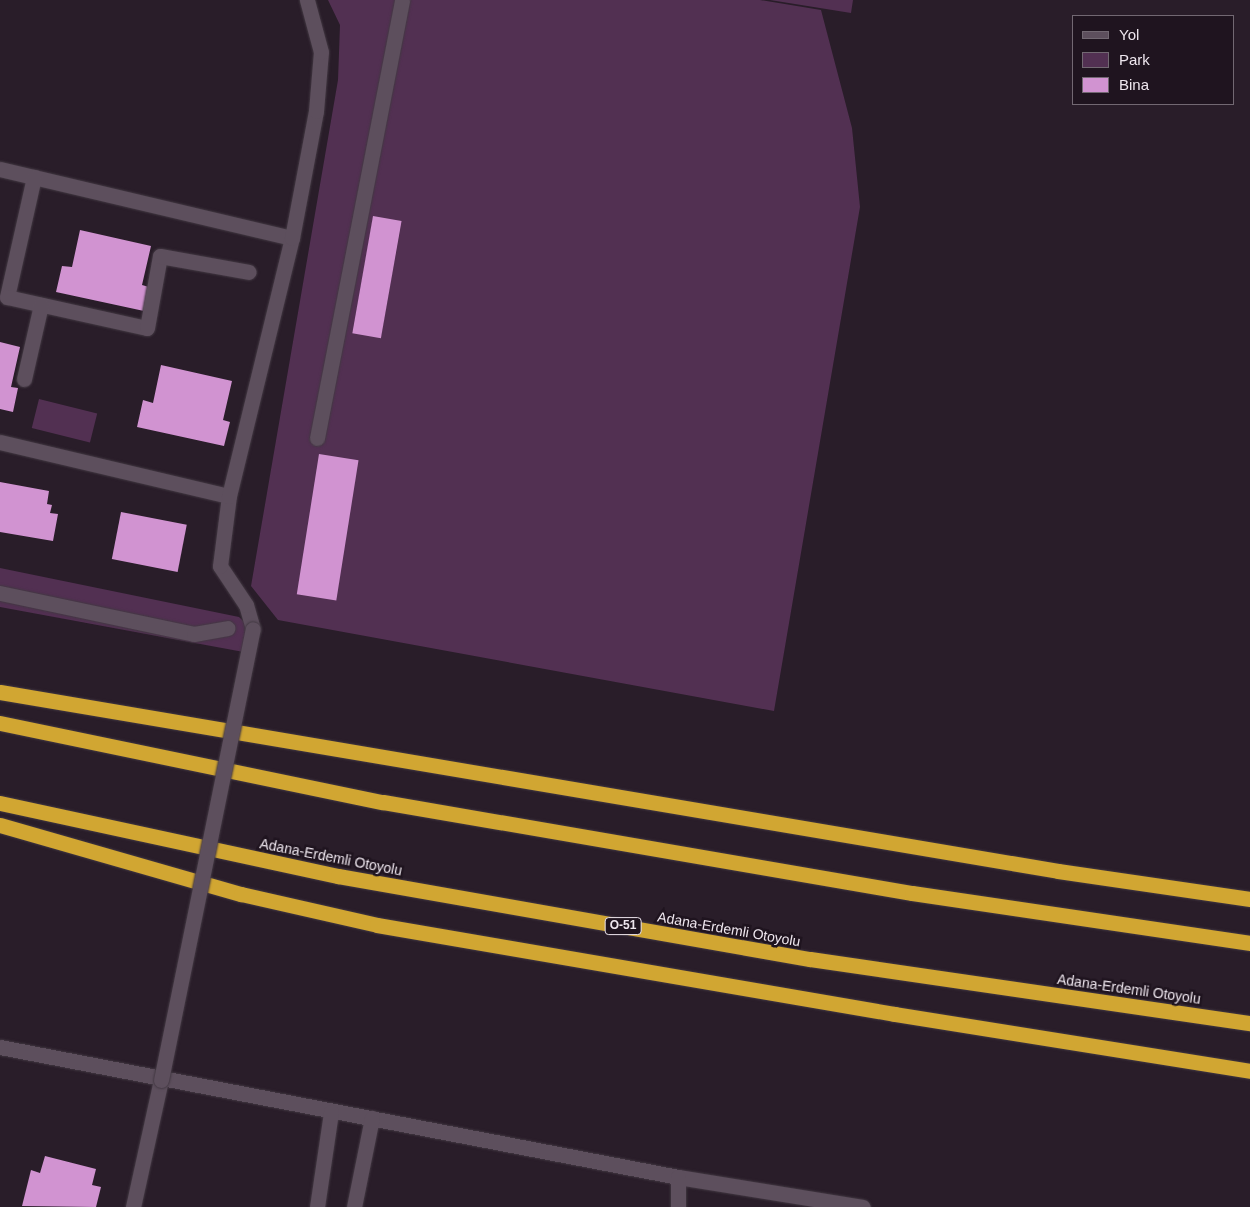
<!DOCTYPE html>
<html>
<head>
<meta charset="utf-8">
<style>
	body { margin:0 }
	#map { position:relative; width:1250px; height:1207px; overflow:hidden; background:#291d29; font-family:Arial,sans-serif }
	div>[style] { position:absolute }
	.green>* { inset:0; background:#523052; transform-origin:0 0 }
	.building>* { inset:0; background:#d193d1; transform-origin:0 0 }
	.roads { filter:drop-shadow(0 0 1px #423842) drop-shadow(0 0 1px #423842) }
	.minor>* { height:15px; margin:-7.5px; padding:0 7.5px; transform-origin:7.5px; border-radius:7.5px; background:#5d4f5d }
	.highway>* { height:15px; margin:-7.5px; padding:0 7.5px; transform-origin:7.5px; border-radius:7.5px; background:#d1a632 }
	.bridges { filter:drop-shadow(0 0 1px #423842) drop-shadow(0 0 1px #423842) }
	.minor-bridge>* { height:15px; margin:-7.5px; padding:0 7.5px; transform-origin:7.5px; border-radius:7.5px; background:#5d4f5d }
	span { translate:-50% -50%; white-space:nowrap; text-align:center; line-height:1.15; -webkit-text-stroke:5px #1f141f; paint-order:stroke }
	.shield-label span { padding:1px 4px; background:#1f141f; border:1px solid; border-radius:4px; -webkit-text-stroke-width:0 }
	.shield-label { font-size:12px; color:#eee6ee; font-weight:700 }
	.street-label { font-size:14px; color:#eee6ee }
	.legend { position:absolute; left:1072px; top:15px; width:162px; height:90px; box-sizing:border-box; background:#1f141f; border:1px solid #726872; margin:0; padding:6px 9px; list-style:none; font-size:15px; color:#eee6ee }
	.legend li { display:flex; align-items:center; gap:10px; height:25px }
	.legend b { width:25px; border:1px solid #726872 }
</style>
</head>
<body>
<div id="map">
	<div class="green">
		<div style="clip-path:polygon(328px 0,760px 0,821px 10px,852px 128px,860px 207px,774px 711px,278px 620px,251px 586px,338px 80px,340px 25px)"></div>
		<div style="clip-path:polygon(770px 0,853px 0,851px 13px)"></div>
		<div style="left:39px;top:399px;width:60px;height:30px;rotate:14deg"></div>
		<div style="clip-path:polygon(0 568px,239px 617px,255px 632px,249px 653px,0 607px)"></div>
	</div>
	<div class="building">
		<div style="left:373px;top:216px;width:29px;height:119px;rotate:10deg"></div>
		<div style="clip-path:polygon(80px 230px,151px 246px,142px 285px,149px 287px,144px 311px,56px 292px,62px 266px,72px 267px)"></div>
		<div style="clip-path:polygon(0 342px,20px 347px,11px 387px,18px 388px,13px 412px,0 409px)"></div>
		<div style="clip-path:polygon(161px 365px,232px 381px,223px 420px,230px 422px,224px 446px,137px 427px,143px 400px,153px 403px)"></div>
		<div style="left:319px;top:454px;width:40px;height:142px;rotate:9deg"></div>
		<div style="clip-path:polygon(0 482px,49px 491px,47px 504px,52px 505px,50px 513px,58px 514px,53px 541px,0 532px)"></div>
		<div style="left:121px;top:512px;width:67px;height:48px;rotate:11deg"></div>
		<div style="clip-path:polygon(45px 1156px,96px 1169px,92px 1185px,101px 1187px,96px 1207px,22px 1206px,31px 1170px,40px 1173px)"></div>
	</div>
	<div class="roads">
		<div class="minor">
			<div style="left:0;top:169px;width:300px;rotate:13.3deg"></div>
			<div style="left:34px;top:177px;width:123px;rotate:102.7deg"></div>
			<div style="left:7px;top:297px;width:143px;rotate:12.5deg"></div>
			<div style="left:147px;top:328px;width:73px;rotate:-79.8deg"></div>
			<div style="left:160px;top:256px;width:90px;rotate:10.2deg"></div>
			<div style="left:24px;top:379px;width:76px;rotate:-77.1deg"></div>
			<div style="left:317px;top:438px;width:446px;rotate:-79deg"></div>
			<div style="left:0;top:442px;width:235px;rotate:13.3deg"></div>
			<div style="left:0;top:593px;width:198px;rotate:11.9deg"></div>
			<div style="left:194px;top:634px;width:34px;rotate:-10deg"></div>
			<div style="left:253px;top:629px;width:25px;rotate:-106deg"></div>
			<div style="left:246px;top:605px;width:47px;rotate:-123.7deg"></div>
			<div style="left:220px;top:566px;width:71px;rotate:-82.7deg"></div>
			<div style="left:229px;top:496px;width:266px;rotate:-76.3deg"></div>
			<div style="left:292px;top:238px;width:129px;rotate:-79.3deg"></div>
			<div style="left:316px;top:111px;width:59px;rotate:-85.2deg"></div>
			<div style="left:321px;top:52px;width:54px;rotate:-105.1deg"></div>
			<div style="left:0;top:1047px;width:690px;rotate:10.85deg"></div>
			<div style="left:678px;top:1177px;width:187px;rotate:9.2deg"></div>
			<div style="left:133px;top:1207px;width:130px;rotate:-77.6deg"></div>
			<div style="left:317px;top:1207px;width:96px;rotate:-81.6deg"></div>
			<div style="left:354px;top:1207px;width:91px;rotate:-78.6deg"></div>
			<div style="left:678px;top:1207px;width:30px;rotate:-90deg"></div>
		</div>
		<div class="highway">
			<div style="left:0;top:692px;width:1073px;rotate:9.6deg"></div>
			<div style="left:1058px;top:871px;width:194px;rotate:8.3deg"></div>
			<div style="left:0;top:723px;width:391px;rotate:11.7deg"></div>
			<div style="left:383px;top:802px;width:537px;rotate:9.76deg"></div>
			<div style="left:912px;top:893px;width:342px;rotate:8.4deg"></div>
			<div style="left:0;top:803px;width:346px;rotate:12.2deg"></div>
			<div style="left:338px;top:876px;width:479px;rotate:10deg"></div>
			<div style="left:810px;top:959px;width:445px;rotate:8.3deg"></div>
			<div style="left:0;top:825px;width:251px;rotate:16deg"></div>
			<div style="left:241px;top:894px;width:139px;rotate:12.8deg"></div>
			<div style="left:377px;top:925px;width:526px;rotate:9.75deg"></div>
			<div style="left:895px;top:1014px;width:360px;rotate:9.1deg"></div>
		</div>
	</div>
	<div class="bridges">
		<div class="minor-bridge">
			<div style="left:161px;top:1080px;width:460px;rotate:-78.5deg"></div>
		</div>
	</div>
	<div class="shield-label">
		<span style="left:623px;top:926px">O-51</span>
	</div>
	<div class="street-label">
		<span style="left:331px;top:857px;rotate:11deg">Adana-Erdemli Otoyolu</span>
		<span style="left:729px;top:929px;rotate:10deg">Adana-Erdemli Otoyolu</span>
		<span style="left:1129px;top:989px;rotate:8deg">Adana-Erdemli Otoyolu</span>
	</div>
	<ul class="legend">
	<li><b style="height:6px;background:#5d4f5d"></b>Yol</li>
	<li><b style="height:14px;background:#523052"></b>Park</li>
	<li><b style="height:14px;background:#d193d1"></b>Bina</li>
	</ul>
</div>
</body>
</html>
